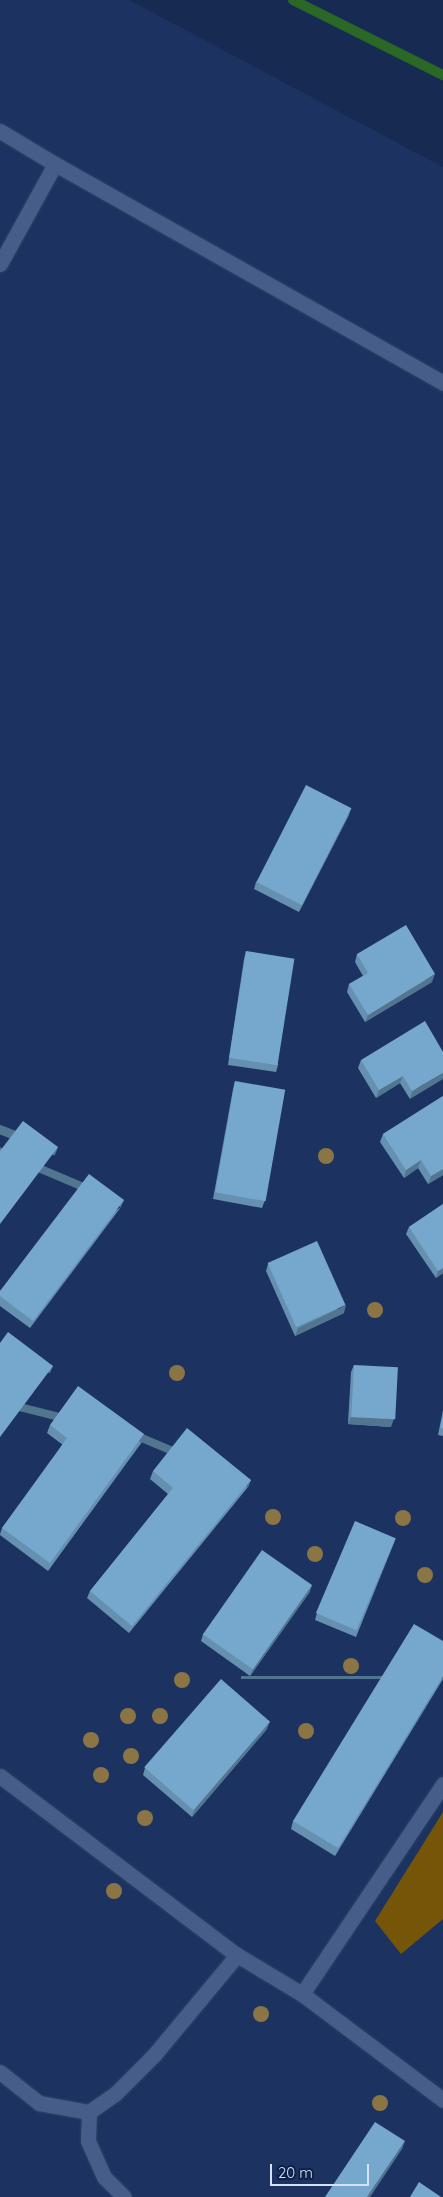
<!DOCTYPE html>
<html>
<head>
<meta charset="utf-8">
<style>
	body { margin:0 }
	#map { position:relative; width:443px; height:2197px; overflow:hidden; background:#162a52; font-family:Quicksand,sans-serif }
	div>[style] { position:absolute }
	.built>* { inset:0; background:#1c3361 }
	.forest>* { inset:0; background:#755508 }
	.stream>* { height:10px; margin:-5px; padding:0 5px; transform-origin:5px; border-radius:5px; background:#2b6826 }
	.roads { filter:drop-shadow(0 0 1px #344365) drop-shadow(0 0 1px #344365) }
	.minor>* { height:15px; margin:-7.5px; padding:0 7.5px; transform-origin:7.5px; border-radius:7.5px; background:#465d89 }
	.trees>* { width:16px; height:16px; margin:-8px; border-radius:50%; background:#8c7544 }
	.wall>* { inset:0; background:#6590b0 }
	.shaded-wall>* { inset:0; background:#537690; transform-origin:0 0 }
	.building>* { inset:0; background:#76a8cd; transform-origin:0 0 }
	span { translate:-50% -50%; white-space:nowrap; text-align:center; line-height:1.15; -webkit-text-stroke:5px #0d2046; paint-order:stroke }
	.scale { position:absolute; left:270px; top:2164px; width:99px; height:22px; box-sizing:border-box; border:2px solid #d4e2fb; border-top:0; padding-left:6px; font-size:15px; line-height:18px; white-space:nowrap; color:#d4e2fb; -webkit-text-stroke:4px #0d2046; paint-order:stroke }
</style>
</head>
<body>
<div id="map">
	<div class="built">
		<div style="clip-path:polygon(0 0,129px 0,443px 167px,443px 2197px,0 2197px)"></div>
	</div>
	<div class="forest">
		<div style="clip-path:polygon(443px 1812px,443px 1919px,401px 1954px,375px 1921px)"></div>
	</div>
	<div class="stream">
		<div style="left:293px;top:0;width:168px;rotate:26.6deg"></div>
	</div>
	<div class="roads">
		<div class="minor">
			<div style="left:0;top:131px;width:64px;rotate:31deg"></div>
			<div style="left:55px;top:164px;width:446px;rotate:29.4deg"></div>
			<div style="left:0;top:264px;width:114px;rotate:-61.2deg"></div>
			<div style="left:0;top:1776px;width:297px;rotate:37.1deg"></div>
			<div style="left:237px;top:1955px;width:76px;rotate:31deg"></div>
			<div style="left:302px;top:1994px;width:176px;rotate:36.9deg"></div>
			<div style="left:302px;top:1994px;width:253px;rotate:-56.1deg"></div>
			<div style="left:0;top:2072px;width:50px;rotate:38.5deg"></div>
			<div style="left:39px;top:2103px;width:51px;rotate:10.2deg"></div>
			<div style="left:89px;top:2112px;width:33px;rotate:-35deg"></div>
			<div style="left:116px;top:2093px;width:54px;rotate:-45deg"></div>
			<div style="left:154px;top:2055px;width:130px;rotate:-50.3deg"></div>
			<div style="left:89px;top:2112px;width:29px;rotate:92deg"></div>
			<div style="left:88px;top:2141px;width:39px;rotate:66deg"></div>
			<div style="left:104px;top:2177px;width:28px;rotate:45deg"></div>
		</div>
	</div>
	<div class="trees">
		<div style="left:326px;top:1156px"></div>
		<div style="left:375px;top:1310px"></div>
		<div style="left:177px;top:1373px"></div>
		<div style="left:273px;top:1517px"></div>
		<div style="left:403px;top:1518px"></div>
		<div style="left:315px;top:1554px"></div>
		<div style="left:425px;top:1575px"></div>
		<div style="left:351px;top:1666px"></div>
		<div style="left:182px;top:1680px"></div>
		<div style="left:128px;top:1716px"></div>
		<div style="left:160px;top:1716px"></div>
		<div style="left:306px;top:1731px"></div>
		<div style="left:91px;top:1740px"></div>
		<div style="left:131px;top:1756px"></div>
		<div style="left:101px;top:1775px"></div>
		<div style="left:145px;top:1818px"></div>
		<div style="left:114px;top:1891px"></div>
		<div style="left:261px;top:2014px"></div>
		<div style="left:380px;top:2103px"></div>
	</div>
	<div class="wall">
		<div style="clip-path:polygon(349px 815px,299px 912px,254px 889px,256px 882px)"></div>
		<div style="clip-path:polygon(246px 951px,278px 1065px,276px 1072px,228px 1065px,244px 959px)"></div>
		<div style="clip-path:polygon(357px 954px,432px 982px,365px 1022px,347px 992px,349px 984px,363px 976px,355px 962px)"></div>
		<div style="clip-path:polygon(443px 1052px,410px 1099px,400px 1083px,376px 1098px,358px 1068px,361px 1060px)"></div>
		<div style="clip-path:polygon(235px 1081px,265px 1200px,262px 1208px,213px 1199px,233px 1089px)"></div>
		<div style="clip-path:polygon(443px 1096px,443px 1175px,428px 1184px,418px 1168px,404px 1178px,380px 1142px,383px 1134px)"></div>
		<div style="clip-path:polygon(443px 1204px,443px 1273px,436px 1278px,406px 1234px,409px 1227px)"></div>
		<div style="clip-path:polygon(121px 1207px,30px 1328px,0 1306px,0 1291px)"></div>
		<div style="clip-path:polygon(268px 1264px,344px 1313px,295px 1336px,266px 1271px)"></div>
		<div style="clip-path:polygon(354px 1365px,391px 1427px,348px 1424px,351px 1372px)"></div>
		<div style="clip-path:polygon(443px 1410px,443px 1436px,438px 1435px)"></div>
		<div style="clip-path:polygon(50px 1425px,144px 1434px,142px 1442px,48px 1571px,0 1535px,0 1534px,2px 1528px,63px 1445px,47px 1433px)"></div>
		<div style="clip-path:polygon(153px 1471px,251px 1480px,248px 1487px,129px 1633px,87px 1598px,90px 1591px,168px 1494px,150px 1479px)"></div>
		<div style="clip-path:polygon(396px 1538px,356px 1637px,315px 1620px,317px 1613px)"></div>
		<div style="clip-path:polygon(312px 1585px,309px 1593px,250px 1676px,201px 1641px,203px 1634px)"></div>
		<div style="clip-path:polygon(443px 1641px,443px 1679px,335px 1856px,291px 1829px,293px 1821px)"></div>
		<div style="clip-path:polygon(267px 1729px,192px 1817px,143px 1775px,145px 1768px)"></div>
	</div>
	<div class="shaded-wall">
		<div style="clip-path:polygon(351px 808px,349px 815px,299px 912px,302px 905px)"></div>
		<div style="clip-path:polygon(435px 974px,432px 982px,365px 1022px,368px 1015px)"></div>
		<div style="clip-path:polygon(443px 1073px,443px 1079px,410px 1099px,412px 1091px)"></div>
		<div style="clip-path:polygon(403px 1076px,400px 1083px,376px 1098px,379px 1090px)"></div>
		<div style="left:58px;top:1147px;width:9px;height:96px;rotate:111deg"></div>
		<div style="clip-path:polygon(421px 1160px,418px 1168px,404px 1178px,406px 1170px)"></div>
		<div style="clip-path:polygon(443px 1169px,443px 1175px,428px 1184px,431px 1176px)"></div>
		<div style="left:124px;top:1200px;width:8px;height:151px;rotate:113deg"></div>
		<div style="clip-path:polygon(443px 1268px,443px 1273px,436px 1278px,438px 1271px)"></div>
		<div style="clip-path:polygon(346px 1305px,344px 1313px,295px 1336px,298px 1328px)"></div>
		<div style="left:53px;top:1366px;width:8px;height:89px;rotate:113deg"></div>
		<div style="clip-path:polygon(351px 1417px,394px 1419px,391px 1427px,348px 1424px)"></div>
		<div style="left:144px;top:1434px;width:8px;height:160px;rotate:104deg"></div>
		<div style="left:251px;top:1480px;width:8px;height:188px;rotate:113deg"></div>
		<div style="clip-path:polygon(312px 1585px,309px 1593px,250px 1676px,253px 1668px)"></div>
		<div style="left:443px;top:1676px;width:3px;height:202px;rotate:90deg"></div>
		<div style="clip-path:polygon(270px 1721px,267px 1729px,192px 1817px,194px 1810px)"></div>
		<div style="clip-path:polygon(405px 2141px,402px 2149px,370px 2197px,367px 2197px)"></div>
	</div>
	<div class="building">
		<div style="left:306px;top:785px;width:51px;height:109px;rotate:27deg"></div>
		<div style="clip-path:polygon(406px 925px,435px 974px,368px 1015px,349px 984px,368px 973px,357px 954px)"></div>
		<div style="left:246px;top:951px;width:49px;height:108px;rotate:9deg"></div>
		<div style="clip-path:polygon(425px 1021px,443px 1052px,443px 1073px,412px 1091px,403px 1076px,379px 1090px,361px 1060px)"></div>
		<div style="left:235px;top:1081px;width:51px;height:113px;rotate:10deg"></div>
		<div style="clip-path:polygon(443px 1096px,443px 1169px,431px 1176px,421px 1160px,406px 1170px,383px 1134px)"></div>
		<div style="clip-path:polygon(23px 1121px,58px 1147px,0 1224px,0 1151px)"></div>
		<div style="clip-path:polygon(89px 1174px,124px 1200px,33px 1321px,0 1296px,0 1291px)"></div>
		<div style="clip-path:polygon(443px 1204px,443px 1268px,438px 1271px,409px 1227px)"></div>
		<div style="left:317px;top:1241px;width:70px;height:54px;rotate:66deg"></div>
		<div style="clip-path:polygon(8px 1332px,53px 1366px,0 1437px,0 1343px)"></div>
		<div style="left:354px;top:1365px;width:44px;height:52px;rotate:3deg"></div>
		<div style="clip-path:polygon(78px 1386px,144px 1434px,50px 1563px,2px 1528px,67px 1438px,50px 1425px)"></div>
		<div style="clip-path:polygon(443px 1416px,443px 1428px,440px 1428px)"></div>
		<div style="clip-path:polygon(187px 1428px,251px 1480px,132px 1626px,90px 1591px,173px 1488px,153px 1471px)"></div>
		<div style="left:355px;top:1521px;width:44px;height:100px;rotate:23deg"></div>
		<div style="left:262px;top:1550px;width:61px;height:103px;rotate:35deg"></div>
		<div style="clip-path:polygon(414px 1624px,443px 1641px,443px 1676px,338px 1848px,293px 1821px)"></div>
		<div style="left:221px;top:1679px;width:65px;height:117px;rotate:41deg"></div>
		<div style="clip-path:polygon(375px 2122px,405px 2141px,367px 2197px,325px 2197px)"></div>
		<div style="clip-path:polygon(419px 2182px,441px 2197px,410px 2197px)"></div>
	</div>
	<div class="scale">20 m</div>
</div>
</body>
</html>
